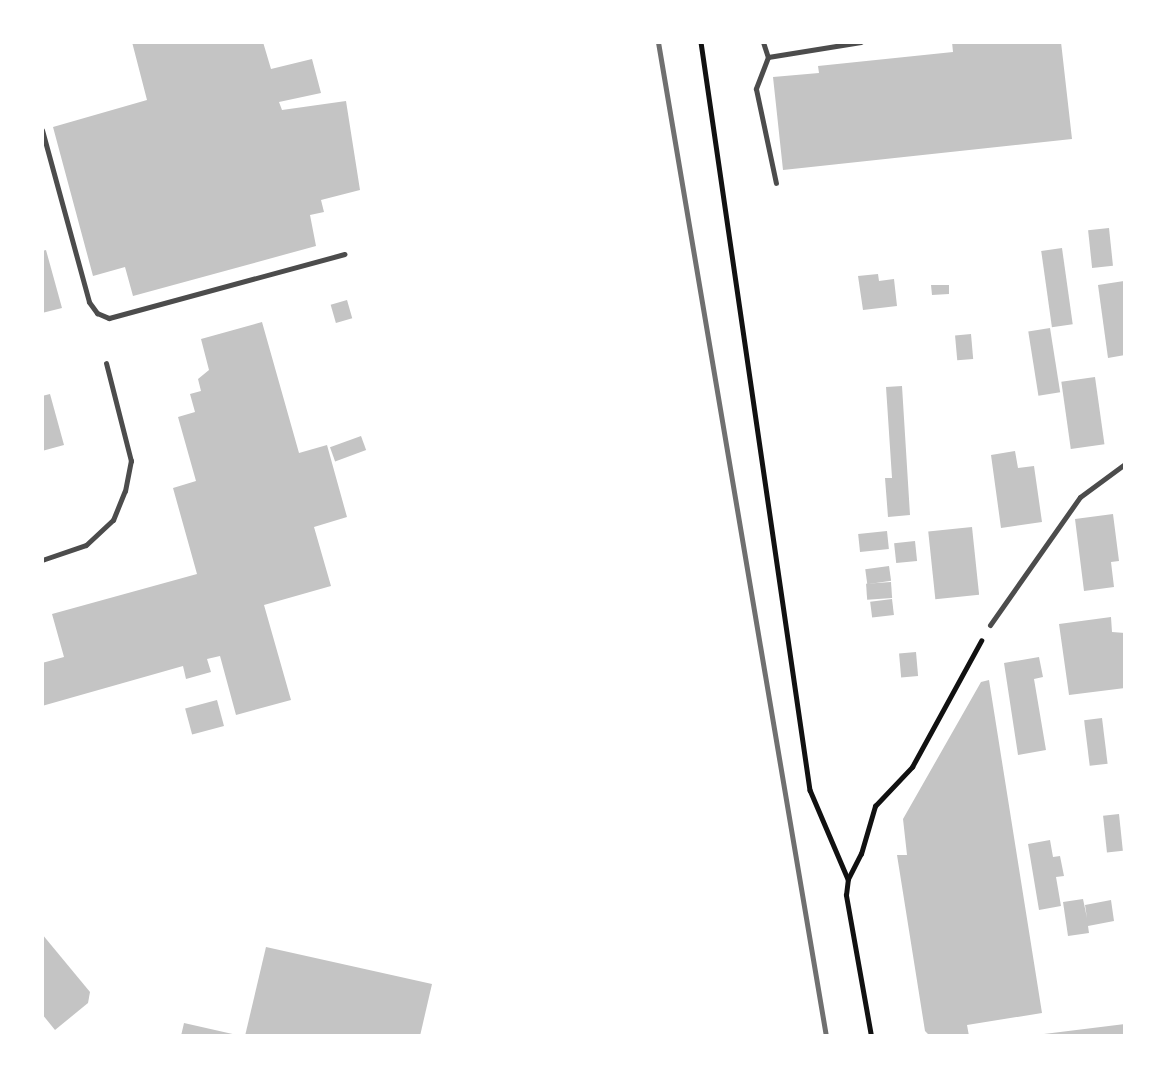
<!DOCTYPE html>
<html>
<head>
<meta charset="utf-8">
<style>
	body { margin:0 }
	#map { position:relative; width:1167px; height:1078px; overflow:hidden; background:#fff; font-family:"Source Sans 3",sans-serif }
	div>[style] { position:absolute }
	.building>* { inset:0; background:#c4c4c4; transform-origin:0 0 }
	.path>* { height:4.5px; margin:-2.25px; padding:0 2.25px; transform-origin:2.25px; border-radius:2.25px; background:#111 }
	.service>* { height:5px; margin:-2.5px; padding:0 2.5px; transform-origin:2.5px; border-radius:2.5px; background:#4c4c4c }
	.rail>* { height:5px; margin:-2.5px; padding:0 2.5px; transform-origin:2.5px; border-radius:2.5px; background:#707070 }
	span { translate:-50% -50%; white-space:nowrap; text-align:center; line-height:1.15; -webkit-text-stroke:7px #fff; paint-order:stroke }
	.frame { position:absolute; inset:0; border:44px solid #fff; pointer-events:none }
</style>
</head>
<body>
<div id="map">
	<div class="building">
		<div style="clip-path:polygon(132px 42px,263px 42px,271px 69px,312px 59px,321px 93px,279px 102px,282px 110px,346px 101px,360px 190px,321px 200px,324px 212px,310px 215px,316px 246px,133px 296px,125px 267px,93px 276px,53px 127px,147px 100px)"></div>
		<div style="clip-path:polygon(952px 42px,1061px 42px,1072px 139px,783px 170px,773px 77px,819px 73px,818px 66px,953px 52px)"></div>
		<div style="left:1109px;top:228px;width:38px;height:21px;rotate:84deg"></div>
		<div style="left:1062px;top:248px;width:77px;height:21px;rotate:82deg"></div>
		<div style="clip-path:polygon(46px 250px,62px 308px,42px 313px,42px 251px)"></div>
		<div style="clip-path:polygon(878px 274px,879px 281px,894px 279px,897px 306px,863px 310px,858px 276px)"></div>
		<div style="clip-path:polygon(1124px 281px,1125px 355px,1108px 358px,1098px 285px)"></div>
		<div style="clip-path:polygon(931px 285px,949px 285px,949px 294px,932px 295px)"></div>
		<div style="left:347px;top:300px;width:19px;height:17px;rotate:74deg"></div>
		<div style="clip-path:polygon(262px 322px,299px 453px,327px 445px,347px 517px,314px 527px,331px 586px,264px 605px,291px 700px,236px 715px,220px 656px,207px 659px,211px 672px,186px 679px,183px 666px,42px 706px,42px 663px,64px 657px,52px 614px,197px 574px,173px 488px,196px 481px,178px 417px,195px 412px,190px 394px,201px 391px,198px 379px,209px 370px,201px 339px)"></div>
		<div style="left:1050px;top:328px;width:65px;height:22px;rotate:81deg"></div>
		<div style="left:971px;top:334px;width:25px;height:16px;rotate:85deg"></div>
		<div style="left:1095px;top:377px;width:68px;height:34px;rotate:82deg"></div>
		<div style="clip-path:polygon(902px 386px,910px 515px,888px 517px,885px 478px,892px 478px,886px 387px)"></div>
		<div style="clip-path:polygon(50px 394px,64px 445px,42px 451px,42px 396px)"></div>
		<div style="left:361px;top:436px;width:15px;height:33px;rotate:70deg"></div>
		<div style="clip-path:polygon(1015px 451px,1018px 468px,1034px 466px,1042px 522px,1001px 528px,991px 455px)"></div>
		<div style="clip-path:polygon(1113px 514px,1119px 561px,1111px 562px,1114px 587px,1084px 591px,1075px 519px)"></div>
		<div style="left:972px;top:527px;width:68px;height:44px;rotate:84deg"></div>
		<div style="left:887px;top:531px;width:18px;height:29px;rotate:84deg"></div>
		<div style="left:915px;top:541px;width:20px;height:21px;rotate:84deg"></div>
		<div style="left:889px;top:566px;width:15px;height:24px;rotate:82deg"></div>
		<div style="left:891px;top:582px;width:16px;height:25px;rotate:86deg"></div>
		<div style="left:892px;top:599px;width:16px;height:22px;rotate:83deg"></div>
		<div style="clip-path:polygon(1111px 617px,1112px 632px,1125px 633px,1125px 688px,1069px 695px,1059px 624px)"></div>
		<div style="left:916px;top:652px;width:24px;height:17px;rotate:85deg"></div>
		<div style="clip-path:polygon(1039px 657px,1043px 677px,1034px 679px,1046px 750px,1018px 755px,1004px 663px)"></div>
		<div style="clip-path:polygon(989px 680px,1042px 1013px,967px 1025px,969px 1036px,930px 1036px,925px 1031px,897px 855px,907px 855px,903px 819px,981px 682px)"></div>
		<div style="left:217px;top:700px;width:27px;height:33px;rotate:75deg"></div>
		<div style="left:1102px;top:718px;width:46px;height:18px;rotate:83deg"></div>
		<div style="left:1119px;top:814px;width:37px;height:16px;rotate:84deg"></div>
		<div style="clip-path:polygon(1050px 840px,1053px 857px,1060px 856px,1064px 876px,1056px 877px,1061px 906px,1039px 910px,1028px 844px)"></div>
		<div style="clip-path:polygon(1083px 899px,1087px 918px,1085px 905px,1111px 900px,1114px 921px,1088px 926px,1089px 933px,1068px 936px,1063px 902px)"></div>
		<div style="clip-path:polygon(42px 934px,90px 992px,88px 1003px,55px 1030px,42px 1014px)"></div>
		<div style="clip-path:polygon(266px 947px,432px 984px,420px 1036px,245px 1036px)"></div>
		<div style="clip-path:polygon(184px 1023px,237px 1035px,237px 1036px,181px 1036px)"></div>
		<div style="clip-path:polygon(1125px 1024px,1125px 1036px,1044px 1036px,1044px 1034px)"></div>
	</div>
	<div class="path">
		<div style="left:701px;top:42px;width:756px;rotate:81.71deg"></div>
		<div style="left:810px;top:790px;width:97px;rotate:66.9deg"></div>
		<div style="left:871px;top:1036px;width:143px;rotate:-100.1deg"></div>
		<div style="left:846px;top:895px;width:16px;rotate:-83deg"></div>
		<div style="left:848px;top:879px;width:28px;rotate:-63deg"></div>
		<div style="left:861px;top:854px;width:50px;rotate:-73.7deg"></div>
		<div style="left:875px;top:806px;width:54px;rotate:-46.5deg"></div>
		<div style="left:912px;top:767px;width:144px;rotate:-61.3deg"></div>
	</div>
	<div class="service">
		<div style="left:763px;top:42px;width:16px;rotate:72deg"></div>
		<div style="left:768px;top:57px;width:34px;rotate:111deg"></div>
		<div style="left:756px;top:89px;width:96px;rotate:78deg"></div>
		<div style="left:768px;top:57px;width:94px;rotate:-9.2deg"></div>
		<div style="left:42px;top:130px;width:178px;rotate:74.7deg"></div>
		<div style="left:89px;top:302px;width:14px;rotate:54deg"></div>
		<div style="left:97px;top:313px;width:13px;rotate:23deg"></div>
		<div style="left:109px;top:318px;width:244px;rotate:-15.2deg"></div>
		<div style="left:42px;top:560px;width:46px;rotate:-18.8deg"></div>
		<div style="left:86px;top:545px;width:37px;rotate:-43deg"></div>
		<div style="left:113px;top:520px;width:31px;rotate:-68deg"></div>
		<div style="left:125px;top:491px;width:31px;rotate:-79deg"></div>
		<div style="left:131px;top:461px;width:101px;rotate:-104.3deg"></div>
		<div style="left:990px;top:625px;width:156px;rotate:-54.9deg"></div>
		<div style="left:1080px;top:497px;width:56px;rotate:-36.3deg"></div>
	</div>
	<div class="rail">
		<div style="left:658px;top:42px;width:1008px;rotate:80.41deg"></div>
	</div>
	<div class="frame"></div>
</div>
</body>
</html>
